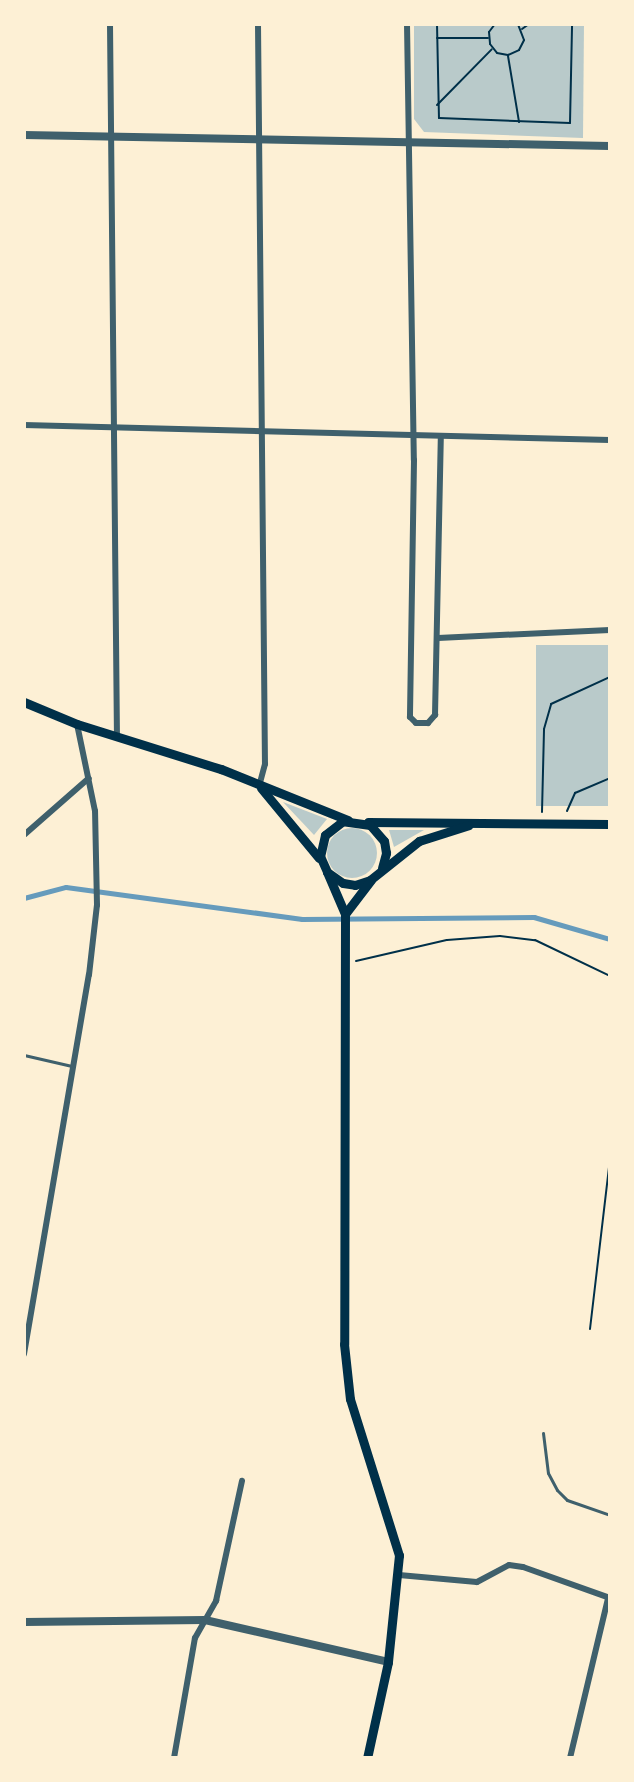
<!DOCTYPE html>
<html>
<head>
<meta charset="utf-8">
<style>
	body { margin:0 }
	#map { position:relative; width:634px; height:1782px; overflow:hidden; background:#fdf0d5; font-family:"DejaVu Sans",sans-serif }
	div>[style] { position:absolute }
	.green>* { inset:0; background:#b9caca; transform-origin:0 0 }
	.round { border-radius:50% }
	.stream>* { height:4.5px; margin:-2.25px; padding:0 2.25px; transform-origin:2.25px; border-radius:2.25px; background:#669bbc }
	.path>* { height:2px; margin:-1px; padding:0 1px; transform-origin:1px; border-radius:1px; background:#003049 }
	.service>* { height:3px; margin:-1.5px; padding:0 1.5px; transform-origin:1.5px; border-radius:1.5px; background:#3f606c }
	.minor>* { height:6px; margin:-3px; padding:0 3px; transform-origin:3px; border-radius:3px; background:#3f606c }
	.tertiary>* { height:8px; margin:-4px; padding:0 4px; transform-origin:4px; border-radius:4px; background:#3f606c }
	.secondary>* { height:9px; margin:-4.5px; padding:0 4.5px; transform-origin:4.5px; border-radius:4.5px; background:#003049 }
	span { translate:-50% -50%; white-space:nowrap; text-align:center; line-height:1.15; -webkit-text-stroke:6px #fdf0d5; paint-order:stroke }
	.frame { position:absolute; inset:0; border:26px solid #fdf0d5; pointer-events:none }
</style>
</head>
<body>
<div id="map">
	<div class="green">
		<div style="clip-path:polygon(414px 24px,584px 24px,583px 138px,424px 132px,414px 119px)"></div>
		<div style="left:610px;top:645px;width:161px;height:74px;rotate:90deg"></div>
		<div style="clip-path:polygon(283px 802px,327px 819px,314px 835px)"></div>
		<div class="round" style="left:327px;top:828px;width:50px;height:50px"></div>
		<div style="clip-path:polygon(389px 830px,424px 830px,394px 847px)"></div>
	</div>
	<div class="stream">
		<div style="left:24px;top:898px;width:43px;rotate:-14.7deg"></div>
		<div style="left:66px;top:887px;width:238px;rotate:7.7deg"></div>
		<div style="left:302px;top:919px;width:232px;rotate:-0.5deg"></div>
		<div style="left:534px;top:917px;width:79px;rotate:16.1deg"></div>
	</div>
	<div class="path">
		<div style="left:437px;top:24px;width:94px;rotate:88.8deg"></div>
		<div style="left:439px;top:118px;width:131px;rotate:2.2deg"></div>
		<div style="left:570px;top:123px;width:99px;rotate:-88.8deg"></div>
		<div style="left:495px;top:24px;width:10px;rotate:127deg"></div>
		<div style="left:489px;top:32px;width:12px;rotate:85deg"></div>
		<div style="left:490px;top:44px;width:11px;rotate:52deg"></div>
		<div style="left:497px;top:53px;width:11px;rotate:10deg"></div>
		<div style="left:508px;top:55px;width:12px;rotate:-24deg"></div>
		<div style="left:519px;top:50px;width:11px;rotate:-63deg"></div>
		<div style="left:524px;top:40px;width:17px;rotate:-111deg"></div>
		<div style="left:522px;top:29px;width:9px;rotate:-36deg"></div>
		<div style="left:437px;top:38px;width:51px"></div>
		<div style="left:508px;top:56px;width:67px;rotate:80.5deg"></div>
		<div style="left:437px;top:105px;width:78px;rotate:-45.5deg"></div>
		<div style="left:567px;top:811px;width:20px;rotate:-66deg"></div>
		<div style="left:575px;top:793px;width:38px;rotate:-23deg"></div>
		<div style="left:542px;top:812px;width:83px;rotate:-88.6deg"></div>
		<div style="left:544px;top:729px;width:26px;rotate:-74deg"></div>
		<div style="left:551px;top:704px;width:65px;rotate:-24.6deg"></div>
		<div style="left:356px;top:961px;width:93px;rotate:-13deg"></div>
		<div style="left:447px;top:940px;width:53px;rotate:-4.3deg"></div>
		<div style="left:500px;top:936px;width:35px;rotate:7deg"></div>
		<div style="left:535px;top:940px;width:83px;rotate:25.6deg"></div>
		<div style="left:590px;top:1329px;width:171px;rotate:-83.3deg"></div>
	</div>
	<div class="service">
		<div style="left:24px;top:1055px;width:49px;rotate:12.9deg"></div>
		<div style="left:543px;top:1433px;width:40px;rotate:82.9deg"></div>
		<div style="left:548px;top:1473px;width:19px;rotate:62deg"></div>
		<div style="left:557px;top:1490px;width:14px;rotate:45deg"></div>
		<div style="left:567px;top:1500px;width:46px;rotate:19.2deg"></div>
	</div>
	<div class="minor">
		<div style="left:110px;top:24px;width:713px;rotate:89.44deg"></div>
		<div style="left:258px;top:24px;width:740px;rotate:89.46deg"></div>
		<div style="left:265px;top:764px;width:23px;rotate:105deg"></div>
		<div style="left:407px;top:24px;width:436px;rotate:89.1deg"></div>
		<div style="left:414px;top:460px;width:257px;rotate:90.9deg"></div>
		<div style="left:410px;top:717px;width:8px;rotate:45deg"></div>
		<div style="left:416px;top:723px;width:12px"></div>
		<div style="left:428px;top:723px;width:11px;rotate:-49deg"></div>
		<div style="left:435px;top:715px;width:278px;rotate:-88.8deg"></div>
		<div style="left:24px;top:425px;width:586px;rotate:1.47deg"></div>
		<div style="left:438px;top:638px;width:172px;rotate:-2.7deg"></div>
		<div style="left:24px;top:835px;width:86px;rotate:-41.2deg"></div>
		<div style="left:24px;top:1354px;width:385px;rotate:-80.3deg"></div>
		<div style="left:89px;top:975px;width:70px;rotate:-83.5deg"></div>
		<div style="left:97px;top:905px;width:94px;rotate:-91.2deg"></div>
		<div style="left:95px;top:811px;width:89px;rotate:-101.7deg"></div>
		<div style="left:399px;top:1575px;width:78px;rotate:5.1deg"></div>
		<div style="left:477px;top:1582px;width:36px;rotate:-28deg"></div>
		<div style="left:509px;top:1565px;width:14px;rotate:8deg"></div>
		<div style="left:523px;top:1567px;width:92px;rotate:19.6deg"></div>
		<div style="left:174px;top:1758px;width:122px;rotate:-80.1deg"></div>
		<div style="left:195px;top:1638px;width:43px;rotate:-60.4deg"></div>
		<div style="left:216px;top:1601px;width:123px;rotate:-77.8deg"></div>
		<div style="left:570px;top:1758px;width:164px;rotate:-76.6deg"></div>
	</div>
	<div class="tertiary">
		<div style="left:24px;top:135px;width:586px;rotate:1.08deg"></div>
		<div style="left:24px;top:1622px;width:181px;rotate:-0.6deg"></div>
		<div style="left:205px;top:1620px;width:188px;rotate:12.9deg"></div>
	</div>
	<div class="secondary">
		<div style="left:24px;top:702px;width:57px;rotate:22.5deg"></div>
		<div style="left:77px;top:724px;width:151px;rotate:17.4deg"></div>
		<div style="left:221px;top:769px;width:137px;rotate:21.9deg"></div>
		<div style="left:261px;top:788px;width:91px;rotate:50.4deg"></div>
		<div style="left:368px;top:822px;width:242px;rotate:0.5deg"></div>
		<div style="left:382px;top:868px;width:16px;rotate:-75deg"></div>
		<div style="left:386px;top:853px;width:12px;rotate:-99deg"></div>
		<div style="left:384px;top:841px;width:21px;rotate:-131deg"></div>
		<div style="left:370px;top:825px;width:27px;rotate:-172deg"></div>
		<div style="left:343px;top:821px;width:23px;rotate:142deg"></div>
		<div style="left:325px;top:835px;width:22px;rotate:103deg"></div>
		<div style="left:320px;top:856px;width:17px;rotate:66deg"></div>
		<div style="left:327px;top:872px;width:19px;rotate:35deg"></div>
		<div style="left:343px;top:883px;width:12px;rotate:9deg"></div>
		<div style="left:355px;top:885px;width:16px;rotate:-18deg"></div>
		<div style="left:370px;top:880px;width:63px;rotate:-38.5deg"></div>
		<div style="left:419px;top:841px;width:52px;rotate:-17.7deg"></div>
		<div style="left:327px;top:872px;width:46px;rotate:66.8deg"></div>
		<div style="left:345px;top:914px;width:430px;rotate:90.1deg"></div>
		<div style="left:344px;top:1344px;width:55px;rotate:83.8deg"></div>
		<div style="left:350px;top:1399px;width:164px;rotate:72.6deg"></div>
		<div style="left:399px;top:1555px;width:108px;rotate:95.9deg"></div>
		<div style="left:388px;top:1662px;width:98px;rotate:102.3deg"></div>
		<div style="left:345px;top:914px;width:43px;rotate:-52.6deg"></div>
	</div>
	<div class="frame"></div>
</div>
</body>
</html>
